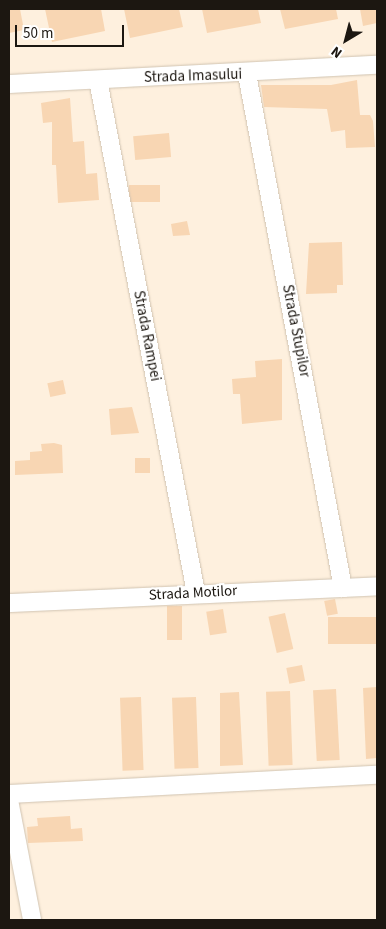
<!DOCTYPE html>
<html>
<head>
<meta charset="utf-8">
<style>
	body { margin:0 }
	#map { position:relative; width:386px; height:929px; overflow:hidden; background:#fef0de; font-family:"Source Sans 3",sans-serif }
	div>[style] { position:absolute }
	.building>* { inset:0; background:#f8d6b3; transform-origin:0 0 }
	.roads { filter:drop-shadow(0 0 1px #d0c3b1) drop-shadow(0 0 1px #d0c3b1) }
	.minor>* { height:18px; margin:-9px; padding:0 9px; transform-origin:9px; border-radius:9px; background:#fff }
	span { translate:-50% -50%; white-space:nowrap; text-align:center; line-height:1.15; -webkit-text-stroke:4px #fff; paint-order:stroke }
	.street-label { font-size:15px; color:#1c1711 }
	.frame { position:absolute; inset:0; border:10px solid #1c1711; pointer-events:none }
	.north { position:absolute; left:321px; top:15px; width:50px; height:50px; -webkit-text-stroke:4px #fff; paint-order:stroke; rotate:217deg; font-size:14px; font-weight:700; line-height:20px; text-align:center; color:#1c1711 }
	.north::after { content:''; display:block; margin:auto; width:18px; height:22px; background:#1c1711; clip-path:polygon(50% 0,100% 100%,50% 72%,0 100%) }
	.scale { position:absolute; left:15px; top:25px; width:109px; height:22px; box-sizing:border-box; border:2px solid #1c1711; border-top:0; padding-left:6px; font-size:15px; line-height:18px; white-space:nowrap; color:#1c1711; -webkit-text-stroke:4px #fff; paint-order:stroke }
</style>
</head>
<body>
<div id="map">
	<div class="building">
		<div style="clip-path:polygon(9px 9px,20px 9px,24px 30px,9px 33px)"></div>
		<div style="clip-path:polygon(45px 9px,101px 9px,105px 31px,52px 42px)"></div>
		<div style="clip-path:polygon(124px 9px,179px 9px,183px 27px,130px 38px)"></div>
		<div style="clip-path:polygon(202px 9px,258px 9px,261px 23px,207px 33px)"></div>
		<div style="clip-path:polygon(280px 9px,336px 9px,338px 19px,285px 29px)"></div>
		<div style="clip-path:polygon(360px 9px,377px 9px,377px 23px,363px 26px)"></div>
		<div style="clip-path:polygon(357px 80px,360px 115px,370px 115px,373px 121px,375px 147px,346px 148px,345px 130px,331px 132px,327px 109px,264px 107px,261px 85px,331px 85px)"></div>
		<div style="clip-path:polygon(70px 98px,73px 142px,84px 141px,86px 174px,97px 173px,99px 200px,58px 203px,56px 165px,52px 165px,52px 122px,43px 123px,41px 103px)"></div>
		<div style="left:169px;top:133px;width:24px;height:36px;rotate:85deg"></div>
		<div style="left:129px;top:185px;width:31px;height:17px"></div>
		<div style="clip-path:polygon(187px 221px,190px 235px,173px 236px,171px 224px)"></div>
		<div style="clip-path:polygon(342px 242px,343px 285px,337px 285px,337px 293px,306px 294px,309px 243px)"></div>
		<div style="clip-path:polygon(282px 359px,282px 420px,242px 424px,240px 394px,233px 394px,232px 379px,256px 377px,255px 361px)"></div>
		<div style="left:63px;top:380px;width:14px;height:16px;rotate:78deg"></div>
		<div style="clip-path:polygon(132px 407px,139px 433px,111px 435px,109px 409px)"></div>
		<div style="clip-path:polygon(54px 443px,62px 445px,63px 473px,15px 475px,15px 461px,30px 460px,30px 452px,42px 451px,41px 444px)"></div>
		<div style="left:135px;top:458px;width:15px;height:15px"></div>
		<div style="left:335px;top:599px;width:15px;height:11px;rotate:79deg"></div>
		<div style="left:167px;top:606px;width:15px;height:34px"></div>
		<div style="left:223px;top:609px;width:24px;height:17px;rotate:81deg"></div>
		<div style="left:285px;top:613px;width:37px;height:17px;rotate:77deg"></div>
		<div style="left:377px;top:617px;width:27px;height:49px;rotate:90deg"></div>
		<div style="left:302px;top:665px;width:16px;height:16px;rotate:79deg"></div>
		<div style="clip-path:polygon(377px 687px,377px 758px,366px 759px,363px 688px)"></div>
		<div style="left:336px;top:689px;width:71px;height:23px;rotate:87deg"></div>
		<div style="left:290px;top:691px;width:74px;height:24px;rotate:88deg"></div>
		<div style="clip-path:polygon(239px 692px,243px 765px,220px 766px,220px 693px)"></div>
		<div style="left:141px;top:697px;width:73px;height:21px;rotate:88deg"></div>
		<div style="left:196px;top:697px;width:71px;height:24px;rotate:88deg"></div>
		<div style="clip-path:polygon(70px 816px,71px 829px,82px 828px,83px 841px,28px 843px,27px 827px,38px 826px,37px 818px)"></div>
	</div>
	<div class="roads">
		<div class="minor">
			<div style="left:247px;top:74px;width:523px;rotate:79.42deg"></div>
			<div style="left:98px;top:80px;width:522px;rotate:79.18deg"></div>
			<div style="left:9px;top:84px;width:368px;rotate:-3deg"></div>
			<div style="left:9px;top:603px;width:368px;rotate:-2.6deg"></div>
			<div style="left:9px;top:794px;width:368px;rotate:-3deg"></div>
			<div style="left:9px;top:800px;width:122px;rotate:79.1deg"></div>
		</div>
	</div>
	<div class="street-label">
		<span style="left:193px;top:76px;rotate:-2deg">Strada Imasului</span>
		<span style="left:296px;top:331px;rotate:79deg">Strada Stupilor</span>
		<span style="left:147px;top:336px;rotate:79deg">Strada Rampei</span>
		<span style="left:193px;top:593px;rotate:-3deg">Strada Motilor</span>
	</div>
	<div class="frame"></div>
	<div class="north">N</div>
	<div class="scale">50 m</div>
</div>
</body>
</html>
